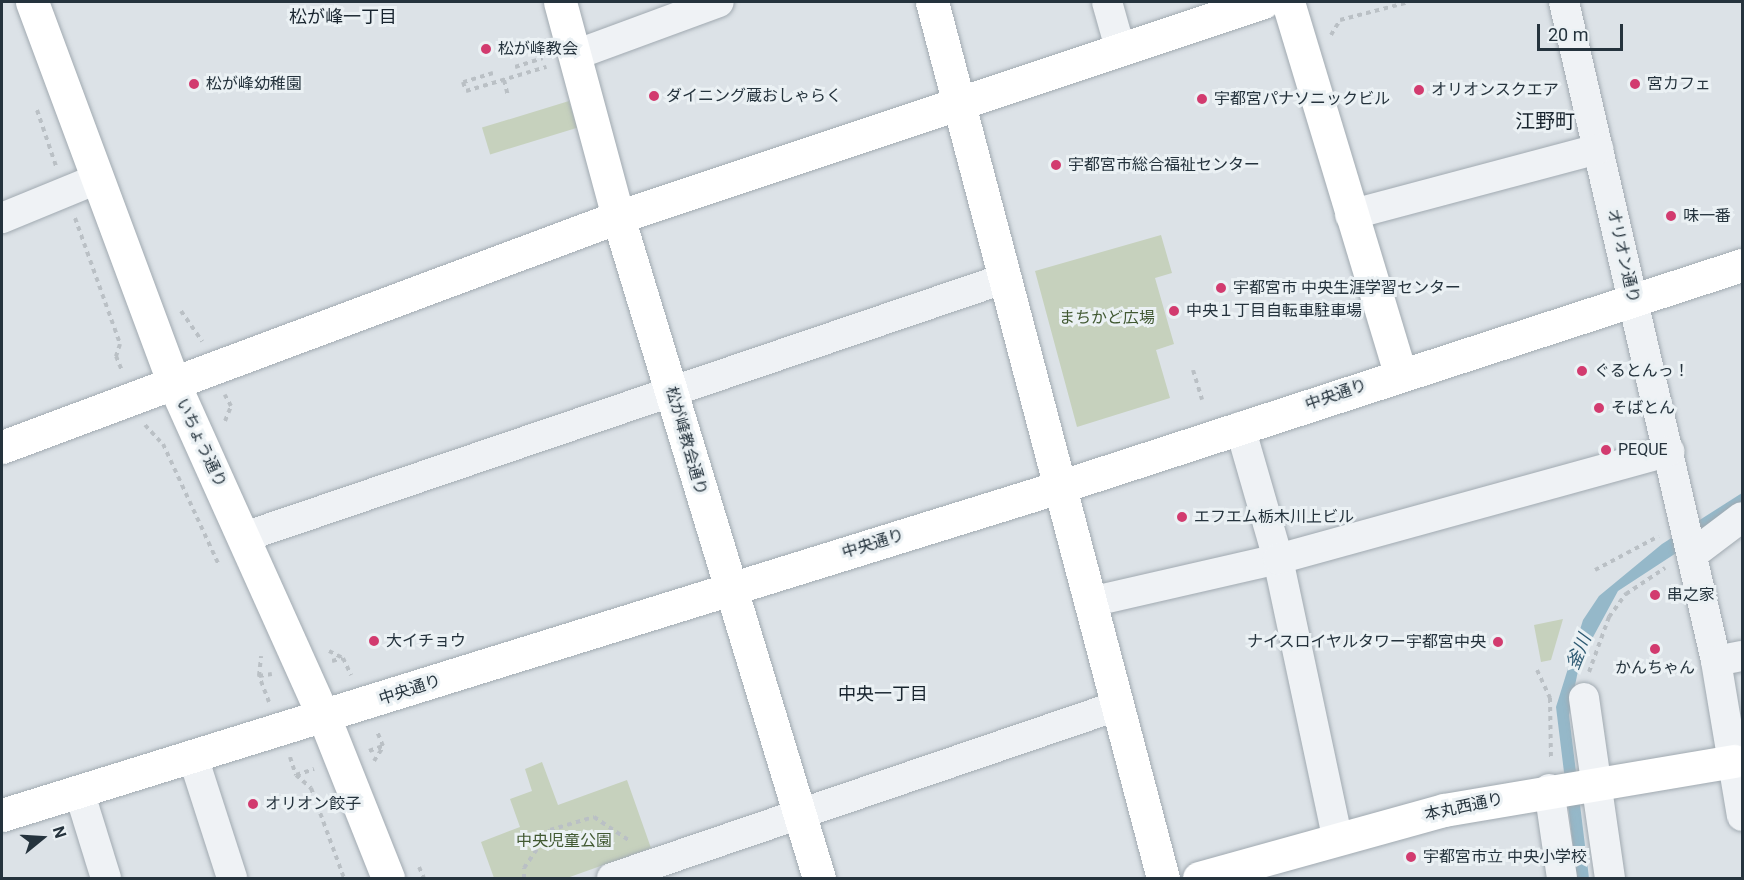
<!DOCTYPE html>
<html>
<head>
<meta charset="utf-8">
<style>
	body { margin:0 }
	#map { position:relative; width:1744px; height:880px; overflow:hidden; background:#dce2e7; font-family:Roboto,"Noto Sans JP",sans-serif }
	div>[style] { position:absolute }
	.green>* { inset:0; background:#c6d1bd; transform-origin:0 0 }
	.water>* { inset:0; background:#95b8c9 }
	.path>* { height:4px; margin-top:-2px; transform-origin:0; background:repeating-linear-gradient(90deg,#bac0c5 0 4.5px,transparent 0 9px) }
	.roads { filter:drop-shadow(0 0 2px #a1aab1) drop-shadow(0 0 2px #a1aab1) }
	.street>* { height:30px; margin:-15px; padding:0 15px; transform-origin:15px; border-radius:15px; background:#eff2f5 }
	.secondary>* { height:33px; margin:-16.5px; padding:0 16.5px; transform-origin:16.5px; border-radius:16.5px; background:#fff }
	.dots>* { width:16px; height:16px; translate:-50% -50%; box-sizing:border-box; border:3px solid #ebf1f4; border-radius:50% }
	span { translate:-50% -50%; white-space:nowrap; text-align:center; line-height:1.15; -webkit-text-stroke:6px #ebf1f4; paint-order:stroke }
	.poi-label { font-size:16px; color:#25333d }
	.left { translate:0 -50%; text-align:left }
	.right { translate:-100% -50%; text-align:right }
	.street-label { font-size:16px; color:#25333d }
	.park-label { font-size:16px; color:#415932 }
	.neighbourhood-label { font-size:18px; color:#18242e }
	.water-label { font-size:18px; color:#2e5a72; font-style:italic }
	.quarter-label { font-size:20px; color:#18242e }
	.frame { position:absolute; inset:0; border:3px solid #25333d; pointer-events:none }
	.north { position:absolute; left:12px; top:808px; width:60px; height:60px; -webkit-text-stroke:4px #ebf1f4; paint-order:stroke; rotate:72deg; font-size:16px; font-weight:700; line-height:24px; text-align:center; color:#25333d }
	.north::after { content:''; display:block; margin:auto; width:21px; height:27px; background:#25333d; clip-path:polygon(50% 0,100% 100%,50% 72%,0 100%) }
	.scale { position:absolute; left:1537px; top:24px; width:86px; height:27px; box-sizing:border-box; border:3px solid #25333d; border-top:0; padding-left:8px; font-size:18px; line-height:21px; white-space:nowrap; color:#25333d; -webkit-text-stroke:4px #ebf1f4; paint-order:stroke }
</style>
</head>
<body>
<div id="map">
	<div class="green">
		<div style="left:569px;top:101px;width:28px;height:91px;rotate:73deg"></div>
		<div style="clip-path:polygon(1161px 235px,1172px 273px,1155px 278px,1174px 344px,1156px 350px,1170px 398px,1077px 427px,1035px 271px)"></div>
		<div style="clip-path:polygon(1563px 619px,1551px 660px,1541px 662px,1534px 625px)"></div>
		<div style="clip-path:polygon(542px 762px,558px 805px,627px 780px,651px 848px,567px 878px,494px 878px,481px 842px,520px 827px,510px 799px,532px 791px,525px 769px)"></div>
	</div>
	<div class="water">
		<div style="clip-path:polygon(1742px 493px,1742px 510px,1618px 591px,1580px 661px,1569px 715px,1589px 878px,1577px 878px,1556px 707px,1583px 620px,1599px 596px,1662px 544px)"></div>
	</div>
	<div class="path">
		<div style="left:1331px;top:35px;width:17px;rotate:-59deg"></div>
		<div style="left:1340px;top:20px;width:71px;rotate:-14.6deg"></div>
		<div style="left:515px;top:67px;width:29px;rotate:-18deg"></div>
		<div style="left:493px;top:73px;width:31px;rotate:163deg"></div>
		<div style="left:463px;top:82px;width:9px;rotate:72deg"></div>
		<div style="left:466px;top:91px;width:84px;rotate:-16.7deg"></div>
		<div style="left:504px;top:80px;width:16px;rotate:76deg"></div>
		<div style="left:37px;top:110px;width:59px;rotate:71.3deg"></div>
		<div style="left:75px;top:218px;width:134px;rotate:70.3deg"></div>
		<div style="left:120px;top:344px;width:13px;rotate:108deg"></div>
		<div style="left:116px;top:356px;width:16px;rotate:68deg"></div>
		<div style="left:181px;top:311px;width:37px;rotate:55deg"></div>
		<div style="left:1193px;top:370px;width:31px;rotate:73deg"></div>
		<div style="left:225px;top:421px;width:16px;rotate:-68deg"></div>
		<div style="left:231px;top:406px;width:13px;rotate:-119deg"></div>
		<div style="left:145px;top:425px;width:26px;rotate:47deg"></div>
		<div style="left:163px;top:444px;width:133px;rotate:65.2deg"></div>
		<div style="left:1595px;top:570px;width:72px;rotate:-28deg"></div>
		<div style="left:329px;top:651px;width:16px;rotate:27deg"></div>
		<div style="left:343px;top:658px;width:19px;rotate:65deg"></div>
		<div style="left:332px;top:661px;width:11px;rotate:-15deg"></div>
		<div style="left:1537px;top:670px;width:31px;rotate:65deg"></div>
		<div style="left:1550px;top:698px;width:63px;rotate:89.1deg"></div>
		<div style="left:1589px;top:672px;width:59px;rotate:-70deg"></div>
		<div style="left:1609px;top:617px;width:29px;rotate:-54deg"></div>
		<div style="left:1626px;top:594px;width:47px;rotate:-33.7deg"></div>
		<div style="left:259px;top:676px;width:20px;rotate:-84deg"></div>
		<div style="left:269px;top:702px;width:28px;rotate:-111deg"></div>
		<div style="left:259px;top:676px;width:13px;rotate:-9deg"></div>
		<div style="left:369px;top:751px;width:15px;rotate:-20deg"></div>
		<div style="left:383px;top:746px;width:16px;rotate:-112deg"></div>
		<div style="left:290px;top:757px;width:19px;rotate:72deg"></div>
		<div style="left:296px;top:775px;width:19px;rotate:-18deg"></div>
		<div style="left:374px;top:761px;width:17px;rotate:-57deg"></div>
		<div style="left:296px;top:775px;width:20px;rotate:41deg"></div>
		<div style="left:311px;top:788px;width:96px;rotate:69.9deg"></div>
		<div style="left:419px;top:867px;width:12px;rotate:66deg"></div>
		<div style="left:524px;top:878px;width:10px;rotate:-90deg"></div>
		<div style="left:524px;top:868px;width:46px;rotate:-55.6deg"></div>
		<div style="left:550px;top:830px;width:46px;rotate:-16.5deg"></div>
		<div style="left:594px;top:817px;width:43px;rotate:33.7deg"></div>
	</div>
	<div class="roads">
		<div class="street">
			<div style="left:1107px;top:2px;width:48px;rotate:74.2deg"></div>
			<div style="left:1564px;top:2px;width:676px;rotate:77.01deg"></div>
			<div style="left:1716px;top:661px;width:157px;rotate:80.5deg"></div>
			<div style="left:575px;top:55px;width:153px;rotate:-20.2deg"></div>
			<div style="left:1350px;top:215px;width:257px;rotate:-14.9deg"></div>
			<div style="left:2px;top:218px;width:103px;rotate:-22.3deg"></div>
			<div style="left:1240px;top:427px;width:137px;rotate:73.9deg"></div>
			<div style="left:1278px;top:559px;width:283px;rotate:78deg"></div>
			<div style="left:244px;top:537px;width:802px;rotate:-18.77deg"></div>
			<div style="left:1693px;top:554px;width:61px;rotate:-37.1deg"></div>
			<div style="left:1090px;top:602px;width:193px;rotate:-12.9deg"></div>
			<div style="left:1278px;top:559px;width:406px;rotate:-15.4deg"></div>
			<div style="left:1716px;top:661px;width:26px;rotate:-11deg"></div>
			<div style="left:1584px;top:698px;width:182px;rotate:81.8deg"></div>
			<div style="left:193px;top:757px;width:127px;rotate:72.1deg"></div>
			<div style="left:1549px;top:789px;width:90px;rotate:81.7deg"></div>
			<div style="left:79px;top:791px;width:91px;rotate:72.8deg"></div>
			<div style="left:612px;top:878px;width:533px;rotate:-18.81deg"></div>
		</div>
		<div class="secondary">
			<div style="left:32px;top:2px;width:408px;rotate:69.6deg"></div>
			<div style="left:174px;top:384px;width:365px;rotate:65.8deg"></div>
			<div style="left:324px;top:717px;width:173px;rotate:68.3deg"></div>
			<div style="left:560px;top:2px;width:223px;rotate:74.9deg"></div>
			<div style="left:618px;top:217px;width:691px;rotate:73.09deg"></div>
			<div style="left:932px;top:2px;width:906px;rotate:75.23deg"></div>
			<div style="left:1288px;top:2px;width:388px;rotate:73.2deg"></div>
			<div style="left:2px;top:447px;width:658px;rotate:-20.47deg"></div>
			<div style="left:618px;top:217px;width:680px;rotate:-18.43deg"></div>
			<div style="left:2px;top:815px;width:1107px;rotate:-17.24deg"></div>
			<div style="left:1059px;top:487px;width:718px;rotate:-18.01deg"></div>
			<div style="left:1199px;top:878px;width:254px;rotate:-15.5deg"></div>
			<div style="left:1444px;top:810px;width:294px;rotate:-9.6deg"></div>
		</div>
	</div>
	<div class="dots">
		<div style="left:486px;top:49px;background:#d23b6f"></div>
		<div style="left:194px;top:84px;background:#d23b6f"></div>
		<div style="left:1635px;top:84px;background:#d23b6f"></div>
		<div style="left:1419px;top:90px;background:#d23b6f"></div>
		<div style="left:654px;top:96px;background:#d23b6f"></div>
		<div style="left:1202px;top:99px;background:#d23b6f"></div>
		<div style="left:1056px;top:165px;background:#d23b6f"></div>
		<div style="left:1671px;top:216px;background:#d23b6f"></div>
		<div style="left:1221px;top:288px;background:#d23b6f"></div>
		<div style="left:1174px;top:311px;background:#d23b6f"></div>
		<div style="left:1582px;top:371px;background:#d23b6f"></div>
		<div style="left:1599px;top:408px;background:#d23b6f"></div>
		<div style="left:1606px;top:450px;background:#d23b6f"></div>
		<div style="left:1182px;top:517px;background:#d23b6f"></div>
		<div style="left:1655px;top:595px;background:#d23b6f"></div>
		<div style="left:374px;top:641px;background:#d23b6f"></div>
		<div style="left:1498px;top:642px;background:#d23b6f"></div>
		<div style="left:1655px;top:649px;background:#d23b6f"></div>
		<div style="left:253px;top:804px;background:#d23b6f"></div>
		<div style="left:1411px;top:857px;background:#d23b6f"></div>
	</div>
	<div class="poi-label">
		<span class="left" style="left:498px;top:49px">松が峰教会</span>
		<span class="left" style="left:206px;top:84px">松が峰幼稚園</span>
		<span class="left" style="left:1647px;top:84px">宮カフェ</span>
		<span class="left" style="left:1431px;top:90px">オリオンスクエア</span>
		<span class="left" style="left:666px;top:96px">ダイニング蔵おしゃらく</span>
		<span class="left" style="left:1214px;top:99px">宇都宮パナソニックビル</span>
		<span class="left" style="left:1068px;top:165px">宇都宮市総合福祉センター</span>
		<span class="left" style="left:1683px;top:216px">味一番</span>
		<span class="left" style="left:1233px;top:288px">宇都宮市 中央生涯学習センター</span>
		<span class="left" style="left:1186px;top:311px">中央１丁目自転車駐車場</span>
		<span class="left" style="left:1594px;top:371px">ぐるとんっ！</span>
		<span class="left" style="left:1611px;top:408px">そばとん</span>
		<span class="left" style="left:1618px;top:450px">PEQUE</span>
		<span class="left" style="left:1194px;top:517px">エフエム栃木川上ビル</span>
		<span class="left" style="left:1667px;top:595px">串之家</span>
		<span class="left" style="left:386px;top:641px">大イチョウ</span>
		<span class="right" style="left:1486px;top:642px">ナイスロイヤルタワー宇都宮中央</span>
		<span style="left:1655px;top:668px">かんちゃん</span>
		<span class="left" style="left:265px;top:804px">オリオン餃子</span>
		<span class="left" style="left:1423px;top:857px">宇都宮市立 中央小学校</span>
	</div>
	<div class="street-label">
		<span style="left:1623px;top:256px;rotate:77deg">オリオン通り</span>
		<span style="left:1336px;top:395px;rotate:-19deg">中央通り</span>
		<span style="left:686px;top:441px;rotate:74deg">松が峰教会通り</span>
		<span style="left:201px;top:443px;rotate:65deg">いちょう通り</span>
		<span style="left:873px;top:544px;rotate:-17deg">中央通り</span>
		<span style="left:410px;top:690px;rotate:-18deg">中央通り</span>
		<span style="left:1464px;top:807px;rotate:-12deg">本丸西通り</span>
	</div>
	<div class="park-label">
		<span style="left:1107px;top:318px">まちかど広場</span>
		<span style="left:564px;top:841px">中央児童公園</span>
	</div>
	<div class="neighbourhood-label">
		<span style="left:343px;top:17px">松が峰一丁目</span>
		<span style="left:883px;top:694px">中央一丁目</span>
	</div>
	<div class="water-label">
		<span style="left:1579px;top:652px;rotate:-68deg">釜川</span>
	</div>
	<div class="quarter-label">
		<span style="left:1545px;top:121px">江野町</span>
	</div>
	<div class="frame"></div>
	<div class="north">N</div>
	<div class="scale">20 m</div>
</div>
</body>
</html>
